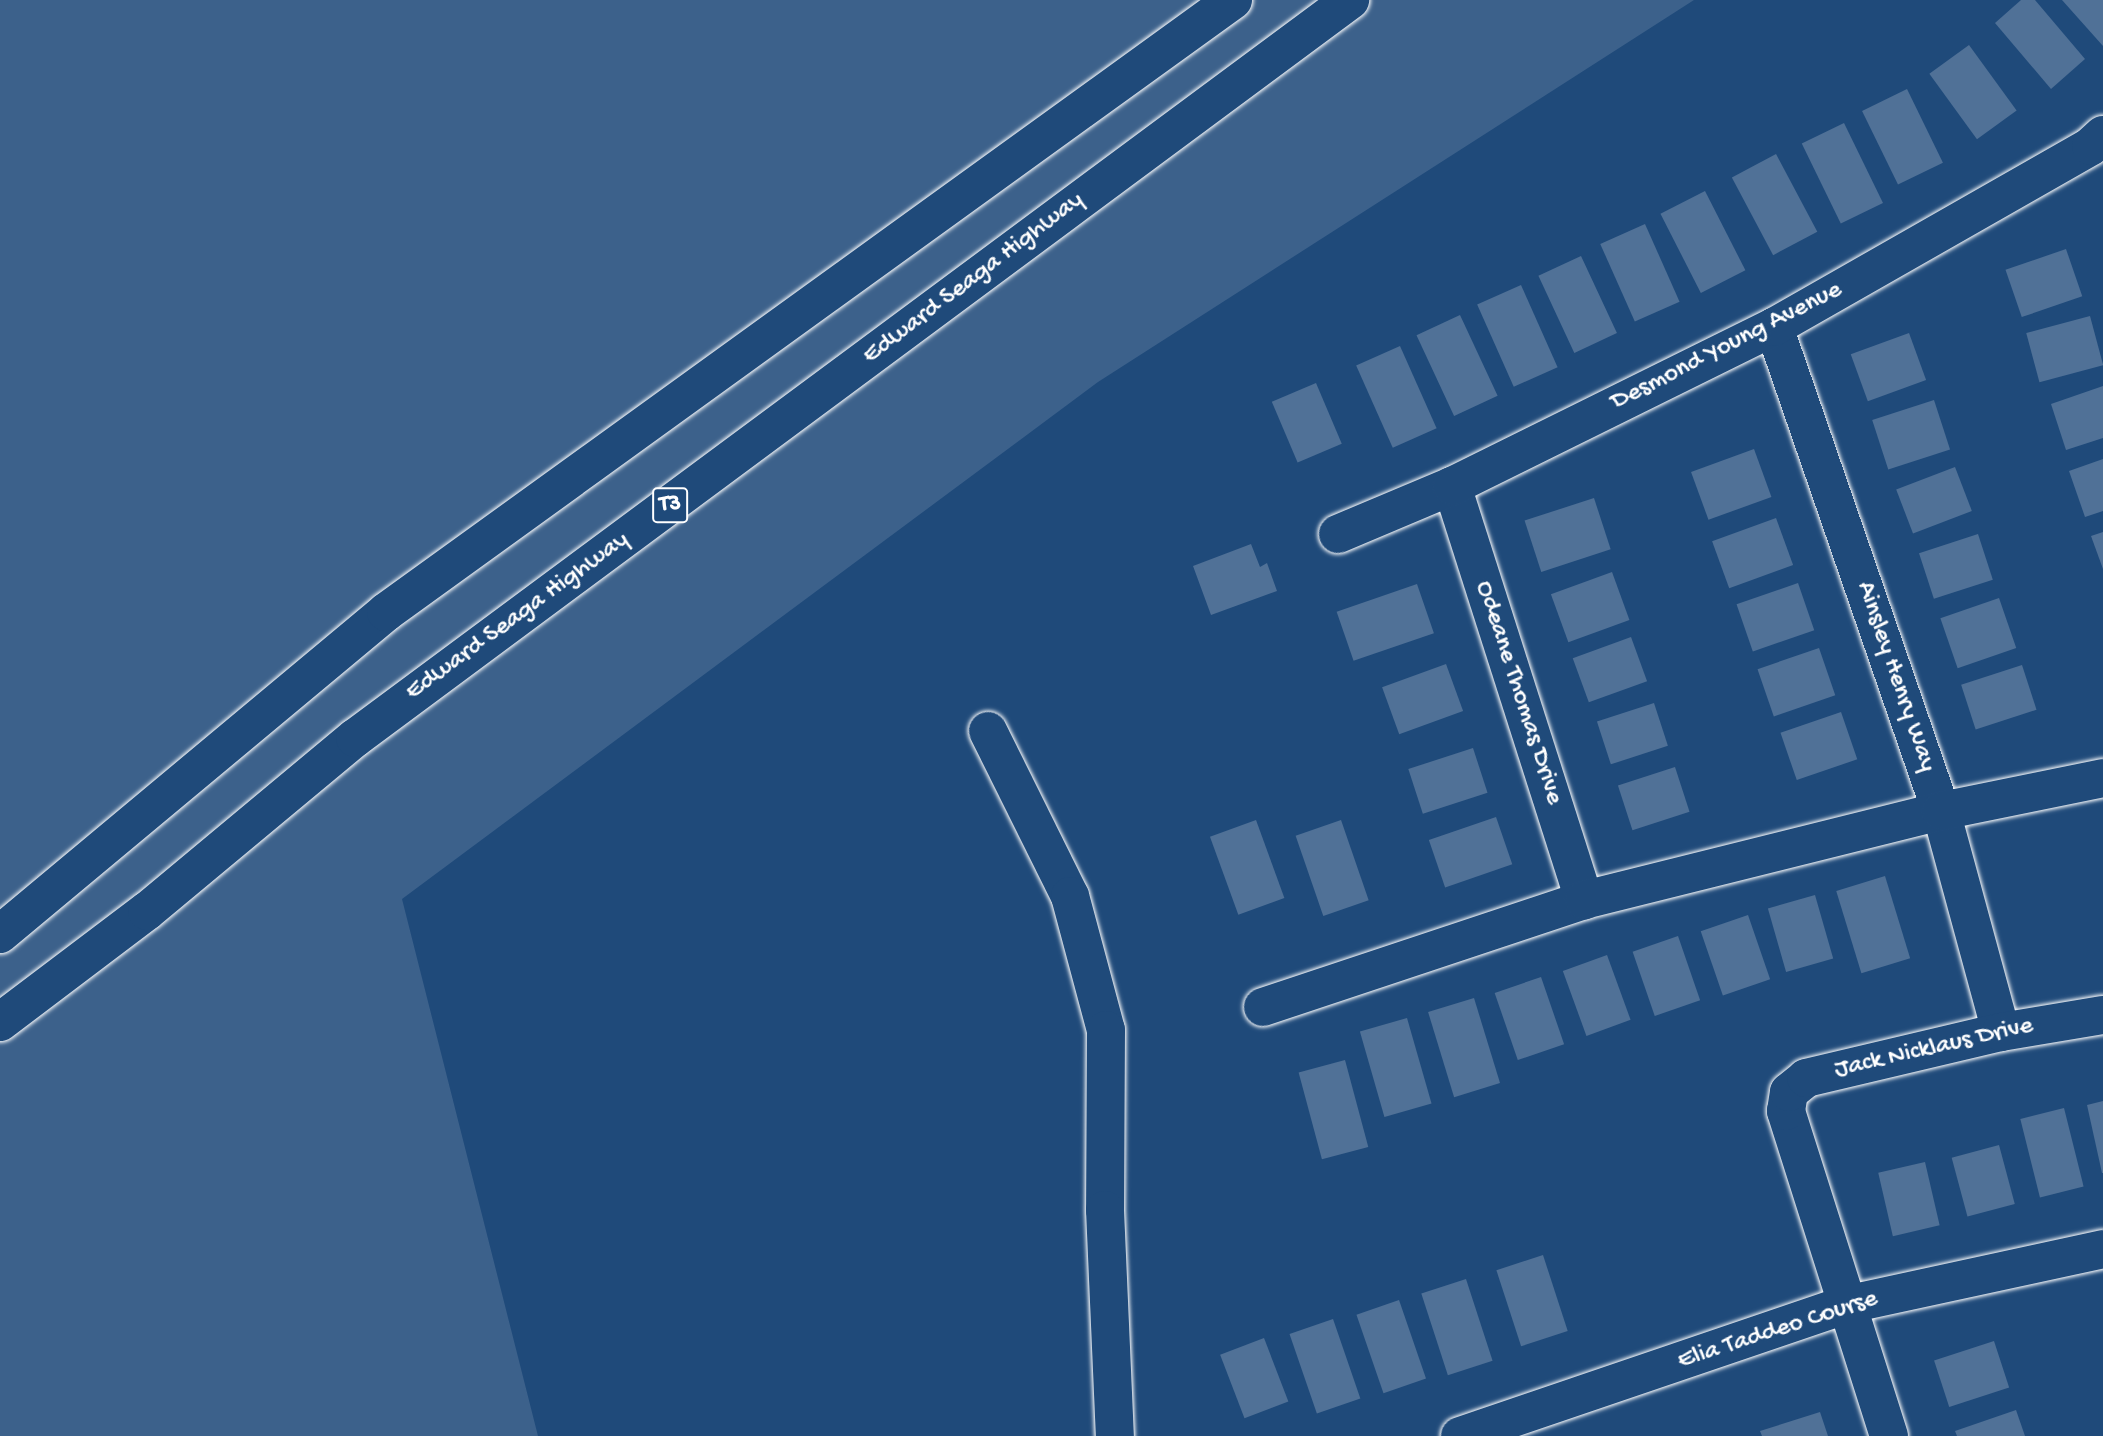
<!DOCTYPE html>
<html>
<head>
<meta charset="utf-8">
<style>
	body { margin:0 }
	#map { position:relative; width:2103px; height:1436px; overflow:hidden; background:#1f4a7a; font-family:"Gochi Hand",sans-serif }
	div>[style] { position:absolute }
	.green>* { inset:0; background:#3c618b }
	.building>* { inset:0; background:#507197; transform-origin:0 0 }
	.roads { filter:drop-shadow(0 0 2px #fff) drop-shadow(0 0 2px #fff) }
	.minor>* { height:38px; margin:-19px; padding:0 19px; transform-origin:19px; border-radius:19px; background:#1f4a7a }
	.highway>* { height:38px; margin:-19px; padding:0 19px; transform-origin:19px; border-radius:19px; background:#1f4a7a }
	span { translate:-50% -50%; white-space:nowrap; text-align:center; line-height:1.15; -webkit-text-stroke:7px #1f4a7a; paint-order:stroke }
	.shield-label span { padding:2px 5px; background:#1f4a7a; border:2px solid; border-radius:5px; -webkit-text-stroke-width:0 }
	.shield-label { font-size:24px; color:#fff; font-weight:700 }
	.street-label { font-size:26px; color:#fff }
</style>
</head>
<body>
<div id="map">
	<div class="green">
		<div style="clip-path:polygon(0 0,1694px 0,1098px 382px,402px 899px,538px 1436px,0 1436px)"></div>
	</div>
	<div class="building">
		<div style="clip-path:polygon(2021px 0,2035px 0,2085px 59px,2051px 89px,1995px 23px)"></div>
		<div style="clip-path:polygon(2062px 0,2103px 0,2103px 46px)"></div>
		<div style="left:1969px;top:45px;width:81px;height:49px;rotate:54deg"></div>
		<div style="left:1907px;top:89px;width:82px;height:50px;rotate:64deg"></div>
		<div style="left:1844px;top:123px;width:89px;height:47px;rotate:64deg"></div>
		<div style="left:1776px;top:154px;width:88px;height:50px;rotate:62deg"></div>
		<div style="left:1705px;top:191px;width:89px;height:50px;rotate:63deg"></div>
		<div style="left:1645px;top:224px;width:85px;height:49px;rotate:66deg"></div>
		<div style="left:2066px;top:249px;width:50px;height:64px;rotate:71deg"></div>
		<div style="left:1581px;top:256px;width:85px;height:47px;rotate:65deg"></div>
		<div style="left:1521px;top:285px;width:90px;height:48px;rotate:66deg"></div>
		<div style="left:1460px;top:315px;width:89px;height:48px;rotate:65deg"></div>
		<div style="left:2090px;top:316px;width:51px;height:66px;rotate:75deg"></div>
		<div style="left:1909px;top:333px;width:50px;height:62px;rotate:70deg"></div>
		<div style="left:1400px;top:346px;width:90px;height:48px;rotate:66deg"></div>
		<div style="left:1316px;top:383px;width:66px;height:48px;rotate:67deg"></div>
		<div style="clip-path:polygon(2103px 386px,2103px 438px,2066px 450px,2051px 404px)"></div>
		<div style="left:1934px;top:400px;width:52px;height:65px;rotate:72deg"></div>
		<div style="left:1754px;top:449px;width:51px;height:67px;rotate:70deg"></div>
		<div style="clip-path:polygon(2103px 459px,2103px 511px,2085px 517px,2069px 471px)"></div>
		<div style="left:1955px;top:467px;width:47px;height:63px;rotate:69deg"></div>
		<div style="left:1594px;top:498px;width:54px;height:73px;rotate:72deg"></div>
		<div style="left:1776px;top:518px;width:50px;height:68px;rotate:70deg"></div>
		<div style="clip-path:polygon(2103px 532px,2103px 569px,2091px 536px)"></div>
		<div style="left:1978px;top:534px;width:48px;height:62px;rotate:72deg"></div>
		<div style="clip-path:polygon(1251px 544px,1260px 567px,1267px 563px,1277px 591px,1211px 615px,1193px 566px)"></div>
		<div style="left:1612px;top:572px;width:51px;height:65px;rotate:70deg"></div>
		<div style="left:1798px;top:583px;width:50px;height:65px;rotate:71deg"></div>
		<div style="left:1417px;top:584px;width:52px;height:85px;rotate:71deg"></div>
		<div style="left:1999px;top:598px;width:53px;height:62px;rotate:71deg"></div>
		<div style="left:1631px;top:637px;width:47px;height:62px;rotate:70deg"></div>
		<div style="left:1819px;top:648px;width:50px;height:65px;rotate:71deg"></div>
		<div style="left:1446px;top:664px;width:50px;height:68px;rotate:70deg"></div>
		<div style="left:2022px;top:665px;width:47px;height:64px;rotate:72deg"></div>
		<div style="left:1654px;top:703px;width:45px;height:60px;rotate:72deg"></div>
		<div style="left:1841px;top:712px;width:50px;height:64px;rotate:71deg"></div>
		<div style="left:1473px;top:748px;width:47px;height:68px;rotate:72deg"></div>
		<div style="left:1675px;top:767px;width:47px;height:60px;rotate:72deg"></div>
		<div style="left:1496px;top:817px;width:50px;height:71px;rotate:71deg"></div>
		<div style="left:1256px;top:820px;width:83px;height:49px;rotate:70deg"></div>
		<div style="left:1341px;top:820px;width:85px;height:48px;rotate:71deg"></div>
		<div style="left:1885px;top:876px;width:86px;height:51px;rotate:73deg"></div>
		<div style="left:1815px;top:895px;width:66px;height:49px;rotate:74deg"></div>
		<div style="left:1748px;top:915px;width:68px;height:50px;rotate:71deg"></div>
		<div style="left:1678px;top:936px;width:68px;height:48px;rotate:71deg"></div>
		<div style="left:1607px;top:955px;width:69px;height:47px;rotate:70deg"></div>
		<div style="left:1541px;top:977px;width:71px;height:49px;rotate:71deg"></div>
		<div style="left:1474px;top:998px;width:89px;height:48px;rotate:73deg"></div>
		<div style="left:1407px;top:1018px;width:89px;height:49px;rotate:74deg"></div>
		<div style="left:1345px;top:1060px;width:90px;height:48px;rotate:75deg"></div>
		<div style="clip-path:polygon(2103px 1101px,2103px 1173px,2102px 1173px,2087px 1105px)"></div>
		<div style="left:2064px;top:1108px;width:81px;height:45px;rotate:76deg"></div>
		<div style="left:1999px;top:1145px;width:61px;height:49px;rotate:75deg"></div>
		<div style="left:1925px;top:1162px;width:65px;height:48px;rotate:77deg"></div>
		<div style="left:1543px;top:1255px;width:80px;height:49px;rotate:72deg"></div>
		<div style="left:1466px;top:1279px;width:86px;height:47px;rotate:72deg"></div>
		<div style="left:1399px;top:1300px;width:83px;height:45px;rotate:71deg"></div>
		<div style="left:1333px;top:1319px;width:84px;height:46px;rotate:71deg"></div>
		<div style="left:1264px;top:1338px;width:68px;height:47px;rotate:69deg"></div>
		<div style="left:1994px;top:1341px;width:49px;height:63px;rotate:72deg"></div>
		<div style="clip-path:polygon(2016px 1410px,2025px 1436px,1957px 1436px,1955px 1431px)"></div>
		<div style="clip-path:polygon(1820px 1412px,1828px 1436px,1762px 1436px,1760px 1431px)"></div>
	</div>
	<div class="roads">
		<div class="minor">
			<div style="left:1774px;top:327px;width:512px;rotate:70.96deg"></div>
			<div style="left:1941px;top:811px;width:229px;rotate:74.8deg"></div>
			<div style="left:1452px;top:486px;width:435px;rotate:72.3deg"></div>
			<div style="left:1338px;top:534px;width:124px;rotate:-22.8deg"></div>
			<div style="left:1452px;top:486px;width:359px;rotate:-26.3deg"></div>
			<div style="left:1774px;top:327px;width:365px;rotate:-29.7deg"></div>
			<div style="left:2091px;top:146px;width:16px;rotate:-43deg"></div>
			<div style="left:988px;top:731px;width:184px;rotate:63.6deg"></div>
			<div style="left:1070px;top:896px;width:139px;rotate:75deg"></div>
			<div style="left:1106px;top:1030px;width:180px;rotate:90.3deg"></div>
			<div style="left:1105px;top:1210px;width:226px;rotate:87.5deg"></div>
			<div style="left:1263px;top:1007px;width:338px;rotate:-18.4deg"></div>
			<div style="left:1584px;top:900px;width:368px;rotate:-14deg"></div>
			<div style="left:1941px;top:811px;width:165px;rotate:-11.5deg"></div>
			<div style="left:1460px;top:1436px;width:407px;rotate:-18.8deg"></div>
			<div style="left:1845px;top:1305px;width:264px;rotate:-12.2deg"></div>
			<div style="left:1889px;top:1436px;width:341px;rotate:-107.6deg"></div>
			<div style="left:1786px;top:1111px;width:19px;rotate:-81deg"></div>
			<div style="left:1789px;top:1092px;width:22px;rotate:-39deg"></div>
			<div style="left:1806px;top:1078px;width:200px;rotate:-13.3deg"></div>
			<div style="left:2001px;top:1032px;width:103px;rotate:-9.5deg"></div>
		</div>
		<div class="highway">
			<div style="left:0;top:934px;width:503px;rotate:-39.83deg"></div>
			<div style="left:386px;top:612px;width:1045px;rotate:-35.85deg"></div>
			<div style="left:0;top:1022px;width:184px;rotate:-37.1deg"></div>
			<div style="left:147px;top:911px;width:271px;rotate:-39.8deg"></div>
			<div style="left:355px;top:738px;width:1239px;rotate:-36.56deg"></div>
		</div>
	</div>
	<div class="shield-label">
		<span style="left:670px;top:505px">T3</span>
	</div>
	<div class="street-label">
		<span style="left:974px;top:279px;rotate:-37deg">Edward Seaga Highway</span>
		<span style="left:1727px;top:347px;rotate:-27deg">Desmond Young Avenue</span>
		<span style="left:518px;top:617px;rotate:-36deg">Edward Seaga Highway</span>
		<span style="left:1895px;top:677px;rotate:71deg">Ainsley Henry Way</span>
		<span style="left:1518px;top:693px;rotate:72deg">Odeane Thomas Drive</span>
		<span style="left:1934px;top:1049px;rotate:-13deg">Jack Nicklaus Drive</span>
		<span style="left:1778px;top:1331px;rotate:-18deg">Elia Taddeo Course</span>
	</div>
</div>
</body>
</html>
